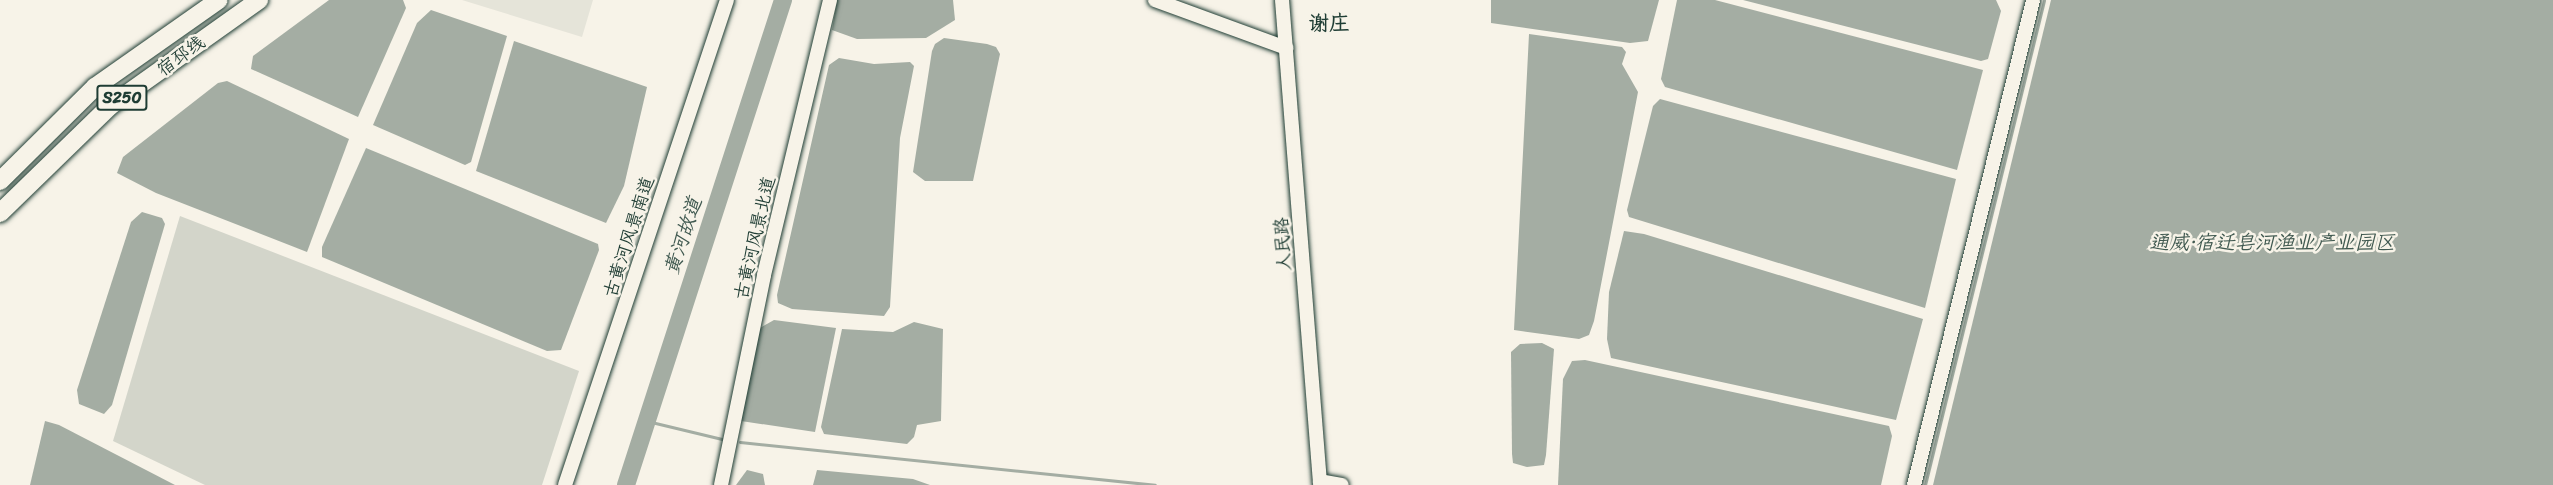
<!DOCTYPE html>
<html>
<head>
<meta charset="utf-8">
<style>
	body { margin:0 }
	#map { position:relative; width:2553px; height:485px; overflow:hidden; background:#f7f3e8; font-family:Sriracha,"LXGW WenKai TC",sans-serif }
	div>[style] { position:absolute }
	.built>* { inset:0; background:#e5e4d9 }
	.green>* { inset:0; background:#d3d5ca }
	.water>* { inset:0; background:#a4ada3 }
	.stream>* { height:3px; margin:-1.5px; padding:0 1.5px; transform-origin:1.5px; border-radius:1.5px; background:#a4ada3 }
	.river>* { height:18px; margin:-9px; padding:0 9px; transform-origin:9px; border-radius:9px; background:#a4ada3 }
	.roads { filter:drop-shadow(0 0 2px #1f3d34) drop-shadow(0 0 2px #1f3d34) }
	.minor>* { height:14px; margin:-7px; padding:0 7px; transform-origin:7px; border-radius:7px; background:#f7f3e8 }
	.major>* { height:18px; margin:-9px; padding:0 9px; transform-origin:9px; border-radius:9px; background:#f7f3e8 }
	span { translate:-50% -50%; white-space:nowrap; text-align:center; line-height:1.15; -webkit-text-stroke:5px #f7f3e8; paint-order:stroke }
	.shield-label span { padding:2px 4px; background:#f7f3e8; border:2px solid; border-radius:4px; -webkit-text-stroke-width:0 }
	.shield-label { font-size:16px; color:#1f3d34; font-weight:700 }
	.street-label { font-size:18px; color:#1f3d34 }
	.water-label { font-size:20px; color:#405950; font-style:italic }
	.quarter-label { font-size:21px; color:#1f3d34; font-weight:700 }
</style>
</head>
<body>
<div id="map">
	<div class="built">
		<div style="clip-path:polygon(462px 0,593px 0,582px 37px)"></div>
	</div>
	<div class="green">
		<div style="clip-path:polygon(180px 216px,579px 371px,542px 485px,205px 485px,113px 441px)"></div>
	</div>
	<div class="water">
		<div style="clip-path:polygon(329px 0,403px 0,406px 8px,358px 117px,251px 69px,253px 56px)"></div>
		<div style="clip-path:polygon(837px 0,953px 0,955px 20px,926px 38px,857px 39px,832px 30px)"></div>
		<div style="clip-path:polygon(1491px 0,1659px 0,1648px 41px,1630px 43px,1491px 23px)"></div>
		<div style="clip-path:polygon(1677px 0,1715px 0,1983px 70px,1957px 170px,1665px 87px,1661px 79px)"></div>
		<div style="clip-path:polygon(1743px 0,1996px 0,2001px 11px,1988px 59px,1981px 61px)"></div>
		<div style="clip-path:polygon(2051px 0,2553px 0,2553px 485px,1933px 485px)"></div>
		<div style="clip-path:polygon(431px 10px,507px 36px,471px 162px,465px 165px,373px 125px,417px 23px)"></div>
		<div style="clip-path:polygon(1529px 34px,1622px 47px,1626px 52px,1622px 64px,1638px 92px,1594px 321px,1589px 335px,1579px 339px,1514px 330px)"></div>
		<div style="clip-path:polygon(944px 38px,987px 44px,996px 47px,1000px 54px,973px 181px,925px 181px,913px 172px,932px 51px,935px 44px)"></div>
		<div style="clip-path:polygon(514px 41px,647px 87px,624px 186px,606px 223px,476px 171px)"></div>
		<div style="clip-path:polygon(839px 58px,874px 64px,910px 62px,914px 66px,900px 138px,890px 307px,884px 316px,792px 309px,778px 303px,777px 295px,829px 65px)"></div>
		<div style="clip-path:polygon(227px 81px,349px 139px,307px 252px,156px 193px,117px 173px,123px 157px,218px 83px)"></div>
		<div style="clip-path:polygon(1660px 99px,1956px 179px,1925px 308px,1629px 217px,1627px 210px,1653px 106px)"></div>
		<div style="clip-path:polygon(366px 148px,598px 244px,599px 250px,561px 350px,547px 351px,322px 257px,322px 247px)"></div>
		<div style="clip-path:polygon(142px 212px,162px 218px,165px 224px,112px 405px,104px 414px,79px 404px,77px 390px,131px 222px)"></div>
		<div style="clip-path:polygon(1624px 231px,1644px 234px,1923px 319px,1896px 420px,1611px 358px,1607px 339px,1609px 292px)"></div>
		<div style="clip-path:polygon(774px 320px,836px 328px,815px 432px,741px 421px,760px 328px)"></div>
		<div style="clip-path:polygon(914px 322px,943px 329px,941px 421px,917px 425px,914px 437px,907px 444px,824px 434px,821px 427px,842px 329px,893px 332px)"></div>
		<div style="clip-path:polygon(1542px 343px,1554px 349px,1546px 455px,1544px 465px,1527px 467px,1513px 463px,1512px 454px,1511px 352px,1520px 344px)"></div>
		<div style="clip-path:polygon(1585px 360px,1889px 426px,1892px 436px,1881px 485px,1558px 485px,1563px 379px,1572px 361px)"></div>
		<div style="clip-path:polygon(45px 421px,59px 425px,175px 485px,30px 485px)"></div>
		<div style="clip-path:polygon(747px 470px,763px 474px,765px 485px,736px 485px)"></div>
		<div style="clip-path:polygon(817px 470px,913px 479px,930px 485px,813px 485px)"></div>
	</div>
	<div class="stream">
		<div style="left:647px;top:421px;width:77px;rotate:13.5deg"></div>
		<div style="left:740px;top:442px;width:417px;rotate:5.9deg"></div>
		<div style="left:1925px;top:485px;width:499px;rotate:-76.2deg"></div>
	</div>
	<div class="river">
		<div style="left:626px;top:485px;width:510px;rotate:-72.06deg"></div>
	</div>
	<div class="roads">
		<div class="minor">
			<div style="left:1155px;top:0;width:140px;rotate:20.1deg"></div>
			<div style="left:1282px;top:0;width:486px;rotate:85.5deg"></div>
			<div style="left:1320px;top:481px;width:22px;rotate:10deg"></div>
			<div style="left:565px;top:485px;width:511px;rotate:-71.53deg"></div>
			<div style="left:721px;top:485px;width:214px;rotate:-78.4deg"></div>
			<div style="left:764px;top:275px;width:283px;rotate:-76.5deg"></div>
			<div style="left:1914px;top:485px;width:499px;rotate:-76.2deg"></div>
		</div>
		<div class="major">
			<div style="left:0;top:181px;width:134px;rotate:-44.7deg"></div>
			<div style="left:95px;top:87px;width:151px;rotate:-35.1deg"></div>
			<div style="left:0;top:213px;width:153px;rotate:-44.2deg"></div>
			<div style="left:110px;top:106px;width:183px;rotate:-35.4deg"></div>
		</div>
	</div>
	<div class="shield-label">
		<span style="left:122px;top:98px">S250</span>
	</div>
	<div class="street-label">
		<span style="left:181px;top:56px;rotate:-36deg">宿邳线</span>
		<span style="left:629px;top:237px;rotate:-72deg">古黄河风景南道</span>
		<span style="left:755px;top:238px;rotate:-77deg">古黄河风景北道</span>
		<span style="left:1283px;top:244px;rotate:-94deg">人民路</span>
	</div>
	<div class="water-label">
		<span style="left:683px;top:236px;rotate:-72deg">黄河故道</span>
		<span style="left:2272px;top:242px">通威·宿迁皂河渔业产业园区</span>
	</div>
	<div class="quarter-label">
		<span style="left:1329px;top:23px">谢庄</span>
	</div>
</div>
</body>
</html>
